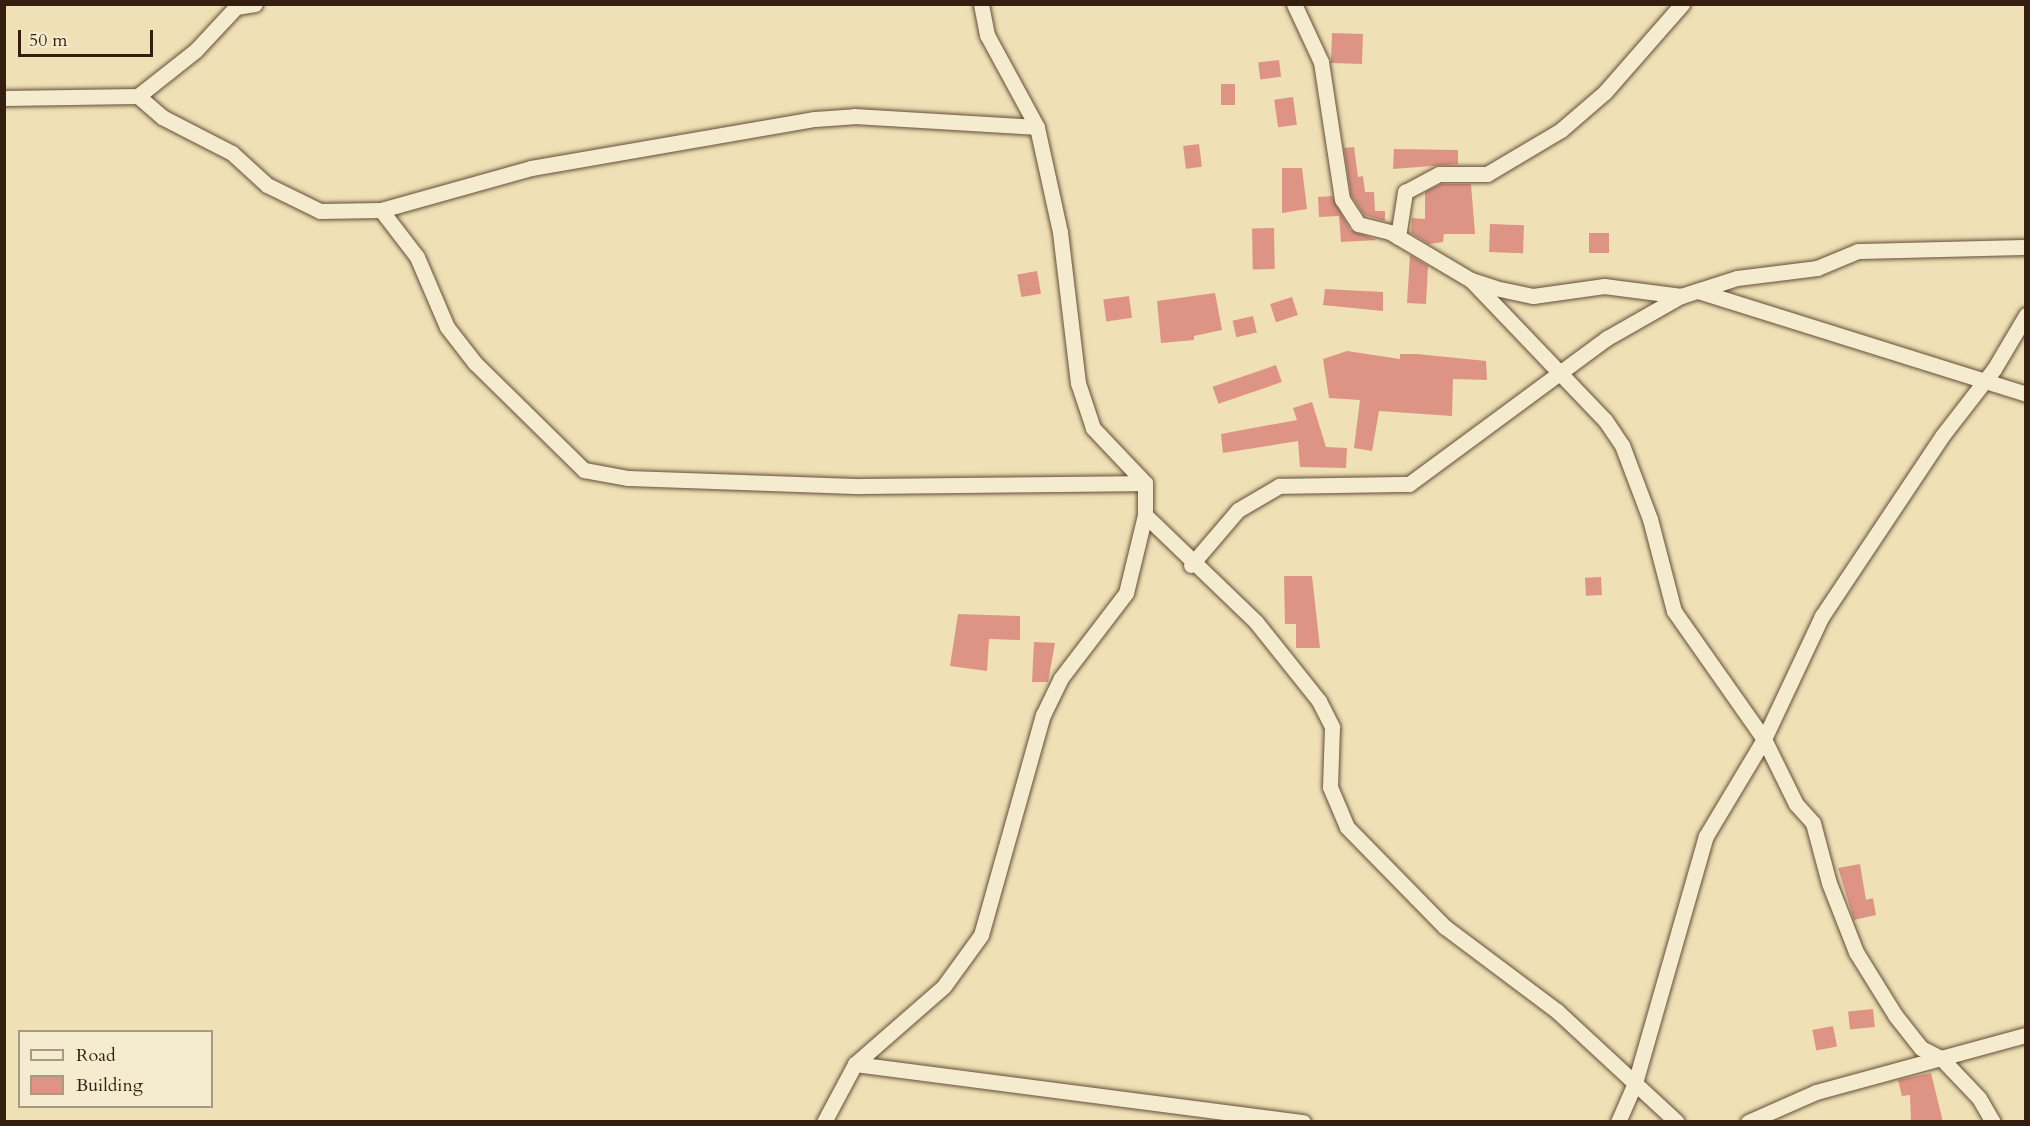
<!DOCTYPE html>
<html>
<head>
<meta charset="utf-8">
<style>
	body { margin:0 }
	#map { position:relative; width:2030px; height:1126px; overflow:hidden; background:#efe0b5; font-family:Cardo,serif }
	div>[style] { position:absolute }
	.building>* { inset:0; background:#de9485; transform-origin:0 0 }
	.roads { filter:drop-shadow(0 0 2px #644e38) drop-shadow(0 0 2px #644e38) }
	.minor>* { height:15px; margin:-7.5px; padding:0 7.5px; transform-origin:7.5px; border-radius:7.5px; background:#f5ebcf }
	span { translate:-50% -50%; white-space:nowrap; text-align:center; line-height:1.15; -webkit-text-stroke:4.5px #f5ebcf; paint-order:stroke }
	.frame { position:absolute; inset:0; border:6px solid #351e0f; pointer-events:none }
	.legend { position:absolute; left:18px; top:1030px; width:195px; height:78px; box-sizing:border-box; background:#f5ebcf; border:2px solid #a89982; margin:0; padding:8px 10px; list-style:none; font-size:18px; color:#351e0f }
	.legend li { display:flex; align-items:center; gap:12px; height:30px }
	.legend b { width:30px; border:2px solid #a89982 }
	.scale { position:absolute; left:18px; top:30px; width:135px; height:27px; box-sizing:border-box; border:3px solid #351e0f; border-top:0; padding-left:8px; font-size:18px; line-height:21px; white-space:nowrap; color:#351e0f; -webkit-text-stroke:4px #f5ebcf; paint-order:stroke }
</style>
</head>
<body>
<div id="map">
	<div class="building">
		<div style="left:1332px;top:33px;width:31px;height:30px;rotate:2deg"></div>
		<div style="left:1279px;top:60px;width:17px;height:21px;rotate:83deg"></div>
		<div style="left:1221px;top:84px;width:14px;height:21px"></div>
		<div style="left:1293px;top:97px;width:28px;height:19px;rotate:82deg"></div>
		<div style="left:1199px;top:144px;width:23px;height:16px;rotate:83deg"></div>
		<div style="clip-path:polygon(1354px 147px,1358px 177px,1363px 176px,1365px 192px,1374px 192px,1375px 211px,1385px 211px,1385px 221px,1364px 215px,1351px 195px,1344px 148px)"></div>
		<div style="clip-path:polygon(1394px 149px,1458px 150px,1458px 164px,1393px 169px)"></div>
		<div style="clip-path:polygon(1282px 168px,1302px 168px,1307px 209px,1282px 213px)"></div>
		<div style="clip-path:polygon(1441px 184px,1471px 184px,1475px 234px,1444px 234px,1443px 242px,1429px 244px,1411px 233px,1412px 218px,1425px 219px,1425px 192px)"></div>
		<div style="clip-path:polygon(1332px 196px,1350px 230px,1377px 240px,1341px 242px,1339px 216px,1319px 217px,1318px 197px)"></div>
		<div style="left:1490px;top:224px;width:34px;height:28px;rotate:2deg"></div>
		<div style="left:1274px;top:228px;width:41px;height:22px;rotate:89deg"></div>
		<div style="left:1589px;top:233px;width:20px;height:20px"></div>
		<div style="clip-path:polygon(1410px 255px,1428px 266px,1426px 304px,1407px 303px)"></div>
		<div style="left:1037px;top:271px;width:23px;height:20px;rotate:80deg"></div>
		<div style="clip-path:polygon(1325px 289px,1383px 292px,1383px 311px,1323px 305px)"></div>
		<div style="clip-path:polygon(1215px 293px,1222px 330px,1194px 336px,1194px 340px,1161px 343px,1157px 301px)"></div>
		<div style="left:1129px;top:296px;width:22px;height:26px;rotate:82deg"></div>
		<div style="left:1292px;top:297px;width:19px;height:23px;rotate:72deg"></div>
		<div style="left:1253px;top:316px;width:17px;height:21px;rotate:77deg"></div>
		<div style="clip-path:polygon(1347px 351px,1400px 359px,1400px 354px,1417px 354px,1486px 361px,1487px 380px,1453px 379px,1452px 416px,1379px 411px,1372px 451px,1354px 448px,1360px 400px,1329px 398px,1323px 359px)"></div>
		<div style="left:1276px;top:365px;width:18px;height:67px;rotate:71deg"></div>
		<div style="clip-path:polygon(1312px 402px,1326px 447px,1347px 448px,1346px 468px,1300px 467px,1298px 441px,1223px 453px,1221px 434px,1297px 420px,1293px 408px)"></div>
		<div style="clip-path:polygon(1284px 576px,1312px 576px,1320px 648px,1296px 648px,1296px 624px,1285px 624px)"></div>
		<div style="left:1601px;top:577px;width:18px;height:16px;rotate:87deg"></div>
		<div style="clip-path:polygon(958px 614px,1020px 616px,1020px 640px,989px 639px,987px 671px,950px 666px)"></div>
		<div style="clip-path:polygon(1034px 642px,1055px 643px,1048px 682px,1032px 682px)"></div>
		<div style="clip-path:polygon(1860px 864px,1866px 900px,1873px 898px,1876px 915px,1854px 920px,1838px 868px)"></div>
		<div style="left:1873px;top:1009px;width:18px;height:25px;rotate:84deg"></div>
		<div style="left:1833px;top:1026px;width:21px;height:21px;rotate:79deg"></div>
		<div style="clip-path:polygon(1931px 1073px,1943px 1122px,1911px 1122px,1910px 1095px,1902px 1096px,1898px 1080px)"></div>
	</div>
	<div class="roads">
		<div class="minor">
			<div style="left:1294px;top:4px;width:64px;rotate:65deg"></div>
			<div style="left:1321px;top:62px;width:139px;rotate:81.3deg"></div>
			<div style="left:1342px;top:199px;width:30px;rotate:57deg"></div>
			<div style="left:1358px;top:224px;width:33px;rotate:14deg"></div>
			<div style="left:1390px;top:232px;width:94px;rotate:30.7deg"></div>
			<div style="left:1471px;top:280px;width:25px;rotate:18deg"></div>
			<div style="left:1495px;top:288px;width:39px;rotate:12deg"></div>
			<div style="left:1533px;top:296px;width:72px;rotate:-8deg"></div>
			<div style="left:1604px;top:286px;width:78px;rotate:7.4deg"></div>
			<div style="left:1681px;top:296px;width:59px;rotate:-17.8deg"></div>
			<div style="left:1737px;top:278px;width:81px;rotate:-7.1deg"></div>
			<div style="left:1817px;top:268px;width:44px;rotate:-22.5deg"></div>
			<div style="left:1858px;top:251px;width:168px;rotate:-1.4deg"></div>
			<div style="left:138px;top:96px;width:32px;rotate:41deg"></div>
			<div style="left:162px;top:117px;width:79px;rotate:27.2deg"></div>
			<div style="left:232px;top:153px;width:47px;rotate:42.4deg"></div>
			<div style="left:267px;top:185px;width:59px;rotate:26.1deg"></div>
			<div style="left:320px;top:211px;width:61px;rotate:-0.9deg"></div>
			<div style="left:381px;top:210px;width:156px;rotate:-15.6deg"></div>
			<div style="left:531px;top:168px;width:288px;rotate:-9.8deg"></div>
			<div style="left:815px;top:119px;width:39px;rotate:-4deg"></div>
			<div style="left:854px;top:116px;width:183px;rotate:3.4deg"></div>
			<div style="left:4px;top:98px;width:134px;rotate:-0.9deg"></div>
			<div style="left:138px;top:96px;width:74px;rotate:-38.4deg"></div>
			<div style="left:196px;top:50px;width:59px;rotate:-47.1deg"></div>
			<div style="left:236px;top:7px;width:19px;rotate:-9deg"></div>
			<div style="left:381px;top:210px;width:59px;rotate:52.5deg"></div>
			<div style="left:417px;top:257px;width:76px;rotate:66.8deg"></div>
			<div style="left:447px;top:327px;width:46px;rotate:52.1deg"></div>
			<div style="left:475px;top:363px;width:153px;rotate:44.5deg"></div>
			<div style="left:584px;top:470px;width:45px;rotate:10.3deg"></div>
			<div style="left:628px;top:478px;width:234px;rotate:2deg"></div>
			<div style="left:862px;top:486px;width:283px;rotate:-0.6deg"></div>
			<div style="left:1398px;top:237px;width:46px;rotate:-81.2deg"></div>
			<div style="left:1405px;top:192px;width:38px;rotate:-28deg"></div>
			<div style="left:1439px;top:174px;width:48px"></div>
			<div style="left:1487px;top:174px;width:86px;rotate:-30.7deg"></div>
			<div style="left:1561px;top:130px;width:58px;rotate:-40.8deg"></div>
			<div style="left:1605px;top:92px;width:117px;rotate:-48.8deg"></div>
			<div style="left:1471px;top:280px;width:194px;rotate:46.3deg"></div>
			<div style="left:1605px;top:420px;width:30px;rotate:56deg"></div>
			<div style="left:1622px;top:445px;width:79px;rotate:69.3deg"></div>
			<div style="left:1650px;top:519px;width:95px;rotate:75.4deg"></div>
			<div style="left:1674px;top:611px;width:156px;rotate:54.9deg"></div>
			<div style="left:1764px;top:739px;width:72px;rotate:63.8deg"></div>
			<div style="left:1796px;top:804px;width:25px;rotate:48deg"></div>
			<div style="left:1813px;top:823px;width:62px;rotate:75.1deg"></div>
			<div style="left:1829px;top:883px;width:74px;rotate:68.6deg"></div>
			<div style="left:1856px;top:952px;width:74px;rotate:58.2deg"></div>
			<div style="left:1895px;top:1015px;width:42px;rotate:51.8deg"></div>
			<div style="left:1921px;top:1048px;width:22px;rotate:27deg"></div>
			<div style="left:1941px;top:1058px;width:55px;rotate:46.5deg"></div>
			<div style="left:1979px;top:1098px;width:28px;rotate:60deg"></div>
			<div style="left:1698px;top:291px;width:344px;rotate:17.4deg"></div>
			<div style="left:1145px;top:515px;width:154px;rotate:43.9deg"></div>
			<div style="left:1256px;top:622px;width:101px;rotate:51.4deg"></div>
			<div style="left:1319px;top:701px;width:29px;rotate:63deg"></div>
			<div style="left:1332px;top:727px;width:60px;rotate:91.9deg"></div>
			<div style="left:1330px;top:787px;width:43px;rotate:67deg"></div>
			<div style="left:1347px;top:827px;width:140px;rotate:45.6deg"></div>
			<div style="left:1445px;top:927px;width:140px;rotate:36.9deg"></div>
			<div style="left:1557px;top:1011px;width:163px;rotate:42.8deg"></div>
			<div style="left:1191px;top:565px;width:72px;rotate:-49.5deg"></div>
			<div style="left:1238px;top:510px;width:48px;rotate:-30.3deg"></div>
			<div style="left:1279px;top:486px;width:130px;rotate:-0.9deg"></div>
			<div style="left:1409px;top:484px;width:246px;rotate:-36.4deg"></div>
			<div style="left:1607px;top:338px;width:85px;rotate:-29.6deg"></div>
			<div style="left:855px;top:1064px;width:452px;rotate:7.4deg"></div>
			<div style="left:824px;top:1122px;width:66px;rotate:-61.9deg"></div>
			<div style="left:855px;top:1064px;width:118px;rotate:-41.2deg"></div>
			<div style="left:944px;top:986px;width:63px;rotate:-54deg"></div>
			<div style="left:981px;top:935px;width:229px;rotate:-74.3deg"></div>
			<div style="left:1043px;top:715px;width:41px;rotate:-64.1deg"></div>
			<div style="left:1061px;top:678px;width:107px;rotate:-52.6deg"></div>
			<div style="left:1126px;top:593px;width:80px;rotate:-76.3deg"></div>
			<div style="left:1145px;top:515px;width:32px;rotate:-90deg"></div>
			<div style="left:1145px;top:483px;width:76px;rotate:-133.4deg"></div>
			<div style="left:1093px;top:428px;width:47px;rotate:-108.4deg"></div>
			<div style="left:1078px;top:383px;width:152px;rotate:-96.8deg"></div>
			<div style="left:1060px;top:232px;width:107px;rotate:-102.4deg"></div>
			<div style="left:1037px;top:127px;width:105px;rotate:-118.5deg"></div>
			<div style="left:987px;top:35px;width:32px;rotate:-101deg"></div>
			<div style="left:1618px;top:1122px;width:43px;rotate:-66.4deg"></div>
			<div style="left:1635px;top:1083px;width:257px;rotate:-74deg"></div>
			<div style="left:1706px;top:836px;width:113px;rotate:-59.1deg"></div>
			<div style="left:1764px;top:739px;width:136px;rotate:-64.8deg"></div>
			<div style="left:1822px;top:616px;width:216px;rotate:-56.3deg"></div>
			<div style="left:1942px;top:436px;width:85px;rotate:-52.2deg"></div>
			<div style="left:1994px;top:369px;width:63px;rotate:-59.3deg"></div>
			<div style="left:1748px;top:1122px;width:74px;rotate:-23.8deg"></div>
			<div style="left:1816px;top:1092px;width:218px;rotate:-15.2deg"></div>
		</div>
	</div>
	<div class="frame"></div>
	<ul class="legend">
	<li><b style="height:8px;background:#f5ebcf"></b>Road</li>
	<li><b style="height:16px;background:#de9485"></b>Building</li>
	</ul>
	<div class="scale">50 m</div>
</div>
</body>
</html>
